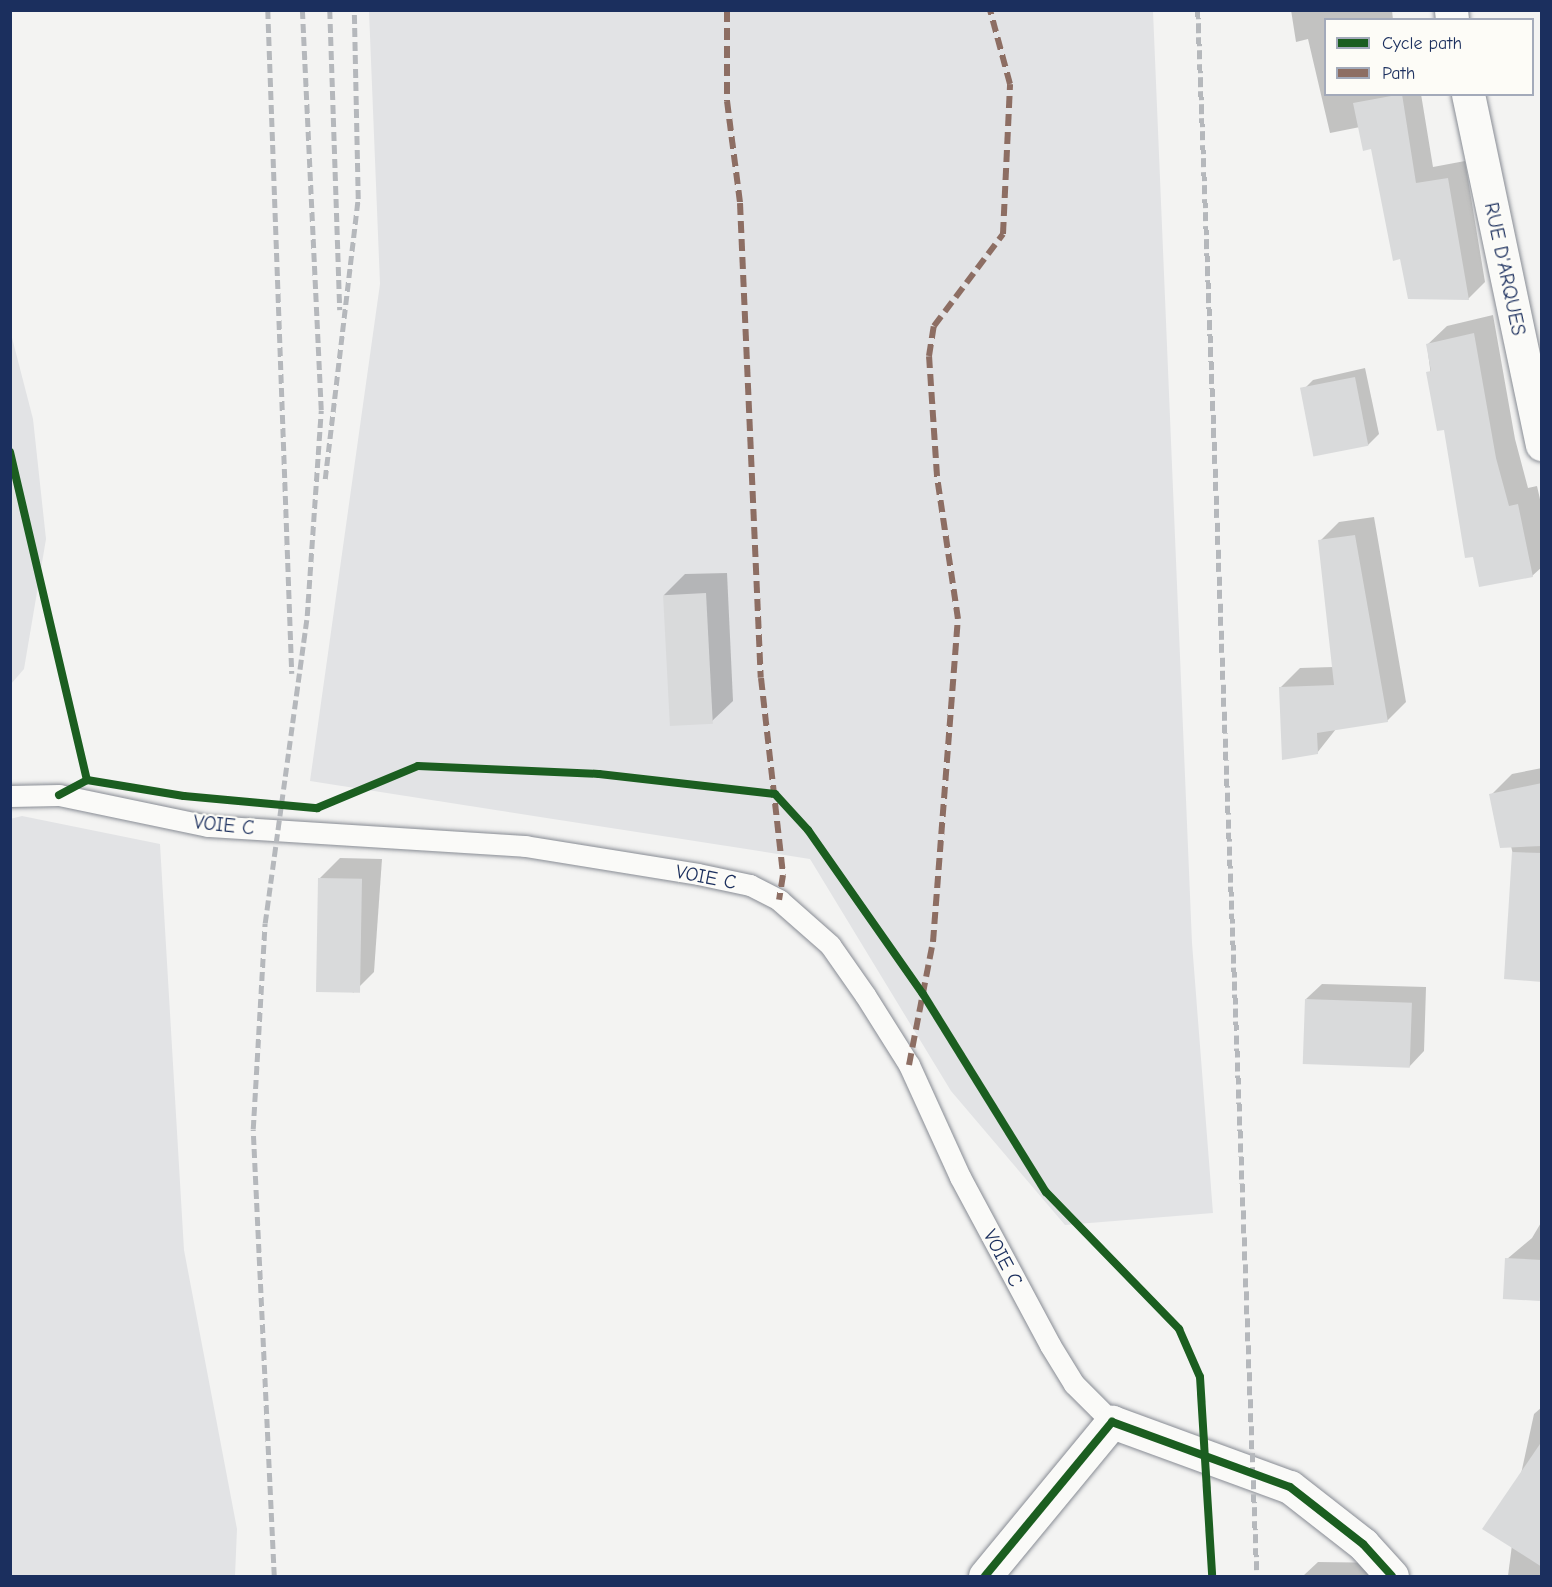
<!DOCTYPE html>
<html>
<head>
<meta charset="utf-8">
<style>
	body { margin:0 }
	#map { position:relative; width:1552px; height:1587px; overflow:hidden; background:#f3f3f2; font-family:"Comic Neue",sans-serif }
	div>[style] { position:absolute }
	.green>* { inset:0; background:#e2e3e5 }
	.shadow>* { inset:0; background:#0003 }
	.building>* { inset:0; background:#d9dadb; transform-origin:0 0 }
	.roads { filter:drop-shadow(0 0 2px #888c94) drop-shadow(0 0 2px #888c94) }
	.service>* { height:21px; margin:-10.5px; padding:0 10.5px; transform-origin:10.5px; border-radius:10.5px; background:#fafaf8 }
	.minor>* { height:33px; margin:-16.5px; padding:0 16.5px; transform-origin:16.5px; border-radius:16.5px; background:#fafaf8 }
	.secondary>* { height:33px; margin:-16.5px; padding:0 16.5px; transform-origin:16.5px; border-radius:16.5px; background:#fafaf8 }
	.rail>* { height:4.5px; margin-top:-2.25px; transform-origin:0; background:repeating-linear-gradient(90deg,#b5b8bc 0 9px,transparent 0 13.5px) }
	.quiet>* { height:6px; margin-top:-3px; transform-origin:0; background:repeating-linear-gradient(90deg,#8d6e63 0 12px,transparent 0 18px) }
	.cycleway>* { height:8px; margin:-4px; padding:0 4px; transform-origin:4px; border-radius:4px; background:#1b5e20 }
	span { translate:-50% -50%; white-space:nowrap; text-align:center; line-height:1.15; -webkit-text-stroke:4.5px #fdfcf7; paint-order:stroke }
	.street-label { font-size:20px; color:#1b2f5e }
	.frame { position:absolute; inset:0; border:12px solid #1b2f5e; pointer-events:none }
	.legend { position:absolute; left:1324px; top:18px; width:210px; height:78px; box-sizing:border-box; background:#fdfcf7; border:2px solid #a3aaba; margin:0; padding:8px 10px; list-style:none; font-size:18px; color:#1b2f5e }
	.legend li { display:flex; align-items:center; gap:12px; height:30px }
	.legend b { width:30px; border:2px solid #a3aaba }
</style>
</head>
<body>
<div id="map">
	<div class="green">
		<div style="clip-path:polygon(369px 11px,1153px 11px,1192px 943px,1213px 1213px,1065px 1225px,951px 1091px,810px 859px,310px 781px,380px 284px)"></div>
		<div style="clip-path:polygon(10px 330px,33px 419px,46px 539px,24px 669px,11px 684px)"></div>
		<div style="clip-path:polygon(22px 816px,160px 844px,184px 1250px,237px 1529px,235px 1576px,11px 1576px,10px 819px)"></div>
	</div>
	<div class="shadow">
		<div style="clip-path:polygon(1291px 10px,1392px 10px,1393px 20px,1326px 20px,1326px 94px,1421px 94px,1433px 167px,1465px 161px,1485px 282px,1468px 299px,1360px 127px,1330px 133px,1308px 39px,1296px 42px)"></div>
		<div style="clip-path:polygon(1493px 315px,1515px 439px,1528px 488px,1537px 486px,1542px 508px,1542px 567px,1532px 576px,1445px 428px,1438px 430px,1427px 345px,1447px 326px)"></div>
		<div style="clip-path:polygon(1365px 368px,1379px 434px,1368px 445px,1302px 391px,1313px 380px)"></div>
		<div style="clip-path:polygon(1374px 517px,1406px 702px,1387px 721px,1336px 729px,1317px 753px,1281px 687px,1300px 668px,1333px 667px,1320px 541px,1339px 522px)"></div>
		<div style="clip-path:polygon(727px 573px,733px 701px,711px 722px,664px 595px,685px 574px)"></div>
		<div style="clip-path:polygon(1542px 768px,1542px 981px,1511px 846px,1491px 795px,1512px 774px)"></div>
		<div style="clip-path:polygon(340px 858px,382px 859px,374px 972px,353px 993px,319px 879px)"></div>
		<div style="clip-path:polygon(1322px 984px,1426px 987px,1424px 1051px,1409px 1067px,1306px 999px)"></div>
		<div style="clip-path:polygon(1542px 1221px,1542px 1298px,1507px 1259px,1532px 1238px)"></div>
		<div style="clip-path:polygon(1542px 1407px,1542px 1576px,1508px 1576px,1521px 1474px,1534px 1414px)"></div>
		<div style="clip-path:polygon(1318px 1562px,1393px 1563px,1394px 1576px,1303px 1576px)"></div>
	</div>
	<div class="building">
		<div style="clip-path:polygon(1402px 94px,1416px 183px,1448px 178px,1469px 300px,1408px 299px,1400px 259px,1393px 261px,1371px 149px,1363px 151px,1353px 103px)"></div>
		<div style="clip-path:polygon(1474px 333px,1496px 458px,1509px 506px,1518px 504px,1533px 577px,1479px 587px,1473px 557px,1465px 558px,1444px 430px,1437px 431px,1426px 372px,1431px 371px,1426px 344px)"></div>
		<div style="left:1355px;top:377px;width:70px;height:56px;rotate:79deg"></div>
		<div style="clip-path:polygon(1355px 535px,1388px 722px,1317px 733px,1318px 754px,1282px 760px,1279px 687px,1334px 685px,1318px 540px)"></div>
		<div style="left:706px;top:593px;width:131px;height:43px;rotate:87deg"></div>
		<div style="clip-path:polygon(1542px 783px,1542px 846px,1500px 848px,1489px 794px)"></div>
		<div style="clip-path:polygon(1512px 852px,1542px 853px,1542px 982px,1504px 979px)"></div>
		<div style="left:318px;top:878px;width:44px;height:114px;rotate:1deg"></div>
		<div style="left:1305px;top:999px;width:107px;height:65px;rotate:2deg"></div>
		<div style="left:1505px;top:1258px;width:37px;height:41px;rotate:3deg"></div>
		<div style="clip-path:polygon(1542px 1441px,1542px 1567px,1482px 1529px)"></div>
	</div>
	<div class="roads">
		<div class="service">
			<div style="left:10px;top:796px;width:49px;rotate:-1.2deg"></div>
			<div style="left:59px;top:795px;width:152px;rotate:11.8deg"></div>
			<div style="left:208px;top:826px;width:318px;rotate:3.6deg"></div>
			<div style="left:525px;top:846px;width:175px;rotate:9.2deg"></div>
			<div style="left:698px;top:874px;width:53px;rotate:11.9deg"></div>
			<div style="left:750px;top:885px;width:33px;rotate:27deg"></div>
			<div style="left:779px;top:900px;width:68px;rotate:41.4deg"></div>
			<div style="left:830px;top:945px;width:61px;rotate:55deg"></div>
			<div style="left:865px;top:995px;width:83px;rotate:57.8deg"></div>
			<div style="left:909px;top:1065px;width:123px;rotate:65.5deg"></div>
			<div style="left:960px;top:1177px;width:191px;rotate:61.8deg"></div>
			<div style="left:1050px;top:1345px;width:46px;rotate:58.4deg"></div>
			<div style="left:1074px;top:1384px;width:54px;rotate:45deg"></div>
		</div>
		<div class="minor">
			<div style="left:985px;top:1576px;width:200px;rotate:-50.5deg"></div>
			<div style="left:1112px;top:1422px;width:189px;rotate:20.1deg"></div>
			<div style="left:1290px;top:1487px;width:93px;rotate:38deg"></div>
			<div style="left:1363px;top:1544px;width:43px;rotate:47.8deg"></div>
		</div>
		<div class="secondary">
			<div style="left:1451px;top:10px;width:10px;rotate:84deg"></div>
			<div style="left:1468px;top:94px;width:358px;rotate:78.1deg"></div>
		</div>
	</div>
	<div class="rail">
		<div style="left:268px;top:10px;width:664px;rotate:87.93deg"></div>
		<div style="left:330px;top:10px;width:300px;rotate:88.1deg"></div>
		<div style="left:1198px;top:10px;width:1567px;rotate:87.84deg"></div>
		<div style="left:325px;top:479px;width:282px;rotate:-83.3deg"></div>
		<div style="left:358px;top:199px;width:189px;rotate:-91.2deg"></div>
		<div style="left:274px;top:1576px;width:447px;rotate:-92.7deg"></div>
		<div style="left:253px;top:1129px;width:206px;rotate:-86.7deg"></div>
		<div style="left:265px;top:923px;width:310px;rotate:-82.2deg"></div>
		<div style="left:307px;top:616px;width:206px;rotate:-86.1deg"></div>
		<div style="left:321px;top:410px;width:400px;rotate:-92.7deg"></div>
	</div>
	<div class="quiet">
		<div style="left:727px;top:10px;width:91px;rotate:90deg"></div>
		<div style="left:727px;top:101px;width:103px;rotate:82.7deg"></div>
		<div style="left:740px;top:203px;width:475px;rotate:87.5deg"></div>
		<div style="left:761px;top:678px;width:198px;rotate:83.6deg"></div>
		<div style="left:783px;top:875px;width:25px;rotate:99deg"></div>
		<div style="left:909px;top:1065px;width:125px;rotate:-79deg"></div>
		<div style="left:933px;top:942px;width:324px;rotate:-85.6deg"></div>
		<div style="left:958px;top:619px;width:145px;rotate:-98.4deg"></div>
		<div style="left:937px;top:476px;width:120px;rotate:-93.8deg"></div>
		<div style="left:929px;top:356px;width:30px;rotate:-81deg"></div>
		<div style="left:934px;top:326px;width:115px;rotate:-53.1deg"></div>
		<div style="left:1003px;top:234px;width:150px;rotate:-87.3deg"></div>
		<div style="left:1010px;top:84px;width:77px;rotate:-105.1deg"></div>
	</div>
	<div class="cycleway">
		<div style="left:10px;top:452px;width:337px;rotate:76.8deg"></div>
		<div style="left:59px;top:795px;width:32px;rotate:-28deg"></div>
		<div style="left:87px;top:780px;width:98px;rotate:9.4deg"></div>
		<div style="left:184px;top:796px;width:134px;rotate:5.2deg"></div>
		<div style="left:317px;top:808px;width:109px;rotate:-22.6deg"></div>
		<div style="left:418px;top:766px;width:181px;rotate:2.5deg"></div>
		<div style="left:599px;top:774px;width:177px;rotate:6.5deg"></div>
		<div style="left:775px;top:794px;width:49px;rotate:47.5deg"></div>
		<div style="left:808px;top:830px;width:200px;rotate:55deg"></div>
		<div style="left:923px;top:994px;width:233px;rotate:58.2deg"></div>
		<div style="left:1046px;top:1192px;width:191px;rotate:45.8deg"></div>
		<div style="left:1179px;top:1329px;width:52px;rotate:66.4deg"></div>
		<div style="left:1200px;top:1377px;width:199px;rotate:86.5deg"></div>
		<div style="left:985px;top:1576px;width:200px;rotate:-50.5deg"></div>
		<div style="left:1112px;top:1422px;width:189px;rotate:20.1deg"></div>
		<div style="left:1290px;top:1487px;width:93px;rotate:38deg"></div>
		<div style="left:1363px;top:1544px;width:43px;rotate:47.8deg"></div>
	</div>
	<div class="street-label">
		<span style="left:1505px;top:269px;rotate:78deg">RUE D'ARQUES</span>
		<span style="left:224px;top:825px;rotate:6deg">VOIE C</span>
		<span style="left:706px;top:877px;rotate:11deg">VOIE C</span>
		<span style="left:1003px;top:1258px;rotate:62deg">VOIE C</span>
	</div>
	<div class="frame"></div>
	<ul class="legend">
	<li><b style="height:8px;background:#1b5e20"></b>Cycle path</li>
	<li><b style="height:8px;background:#8d6e63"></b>Path</li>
	</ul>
</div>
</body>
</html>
